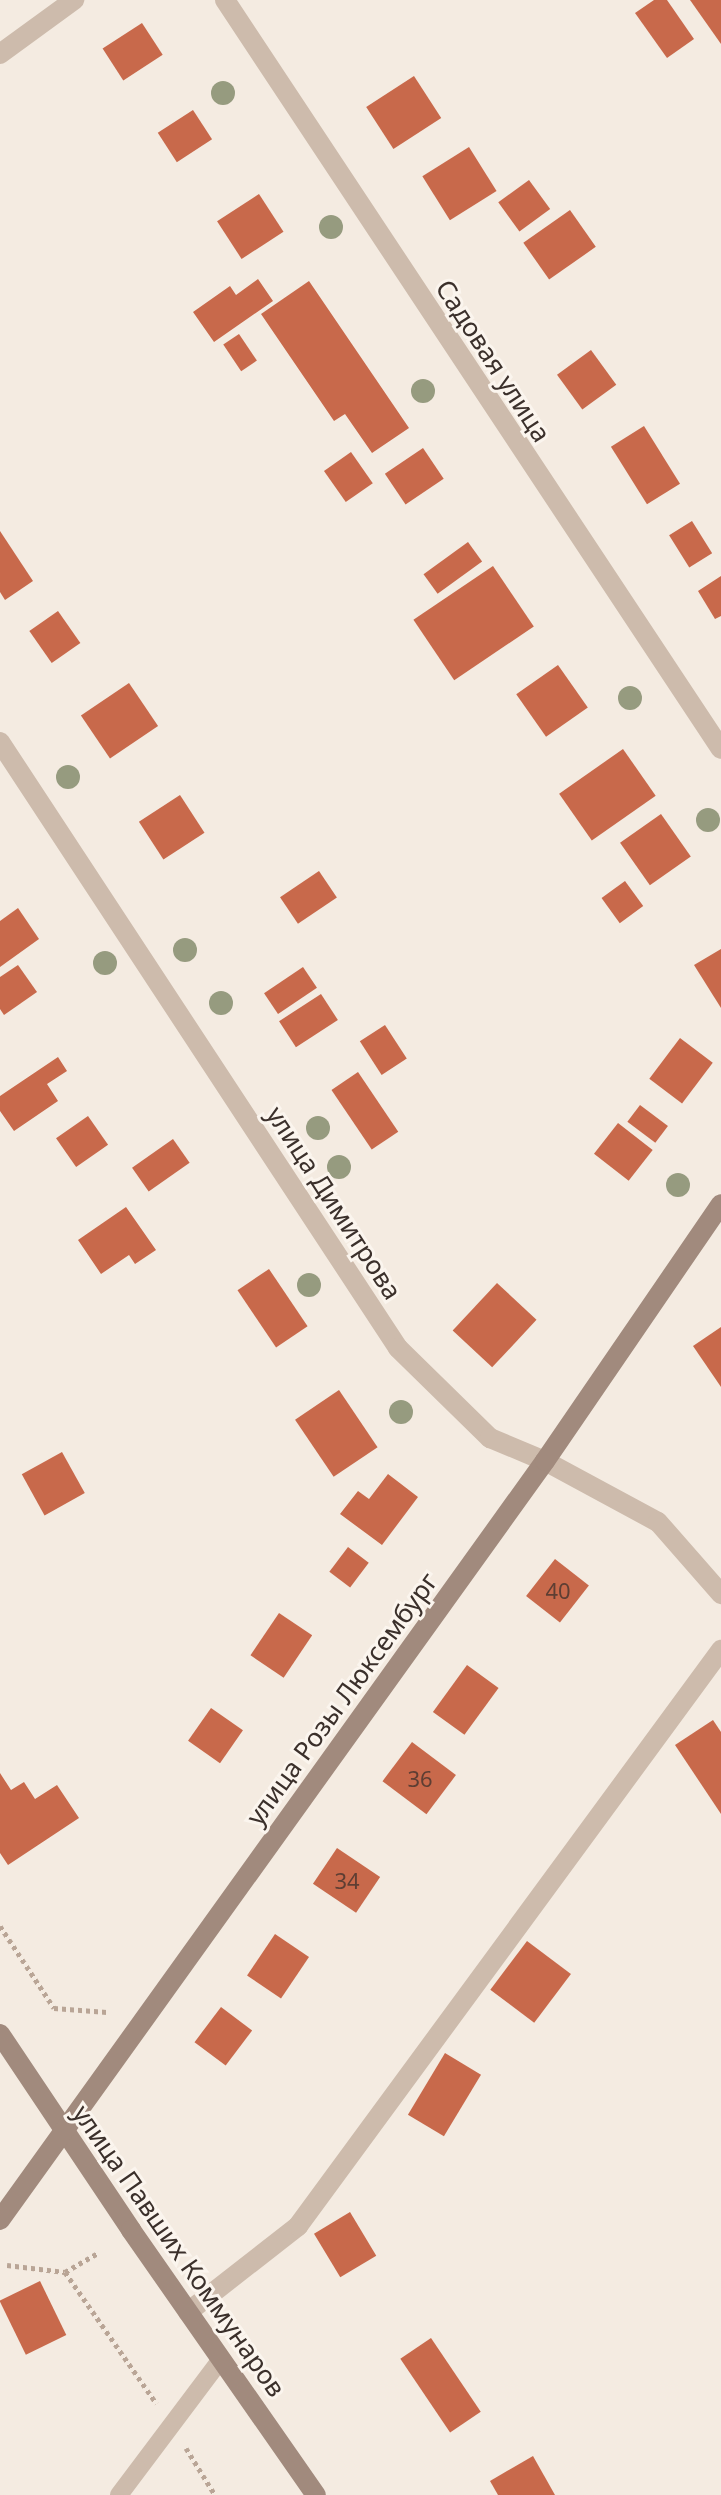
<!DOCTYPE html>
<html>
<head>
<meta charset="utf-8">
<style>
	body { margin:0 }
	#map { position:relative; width:721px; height:2495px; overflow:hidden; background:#f4ebe1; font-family:"Noto Sans",sans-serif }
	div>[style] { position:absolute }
	.building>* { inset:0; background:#c8694b; transform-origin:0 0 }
	.path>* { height:5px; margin-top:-2.5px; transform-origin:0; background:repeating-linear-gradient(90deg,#b9a596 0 4px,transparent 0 8px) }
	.lane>* { height:18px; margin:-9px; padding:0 9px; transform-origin:9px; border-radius:9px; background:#cdbbac }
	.street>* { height:20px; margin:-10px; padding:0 10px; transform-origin:10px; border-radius:10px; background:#cdbbac }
	.secondary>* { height:20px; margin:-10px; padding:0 10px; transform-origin:10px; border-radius:10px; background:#a18a7d }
	.trees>* { width:24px; height:24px; margin:-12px; border-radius:50%; background:#969b7f }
	span { translate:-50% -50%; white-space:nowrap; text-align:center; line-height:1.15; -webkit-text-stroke:6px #fbf5ee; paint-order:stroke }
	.number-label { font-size:22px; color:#5e3e33 }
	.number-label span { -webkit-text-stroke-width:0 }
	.street-label { font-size:26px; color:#3b302b }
</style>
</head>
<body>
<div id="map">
	<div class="building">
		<div style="clip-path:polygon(654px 0,667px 0,694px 39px,667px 58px,635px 13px)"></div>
		<div style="clip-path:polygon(690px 0,721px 0,721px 44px)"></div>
		<div style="left:142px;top:23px;width:38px;height:47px;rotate:57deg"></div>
		<div style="left:414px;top:76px;width:50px;height:57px;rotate:57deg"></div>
		<div style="left:193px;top:110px;width:35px;height:42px;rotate:57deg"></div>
		<div style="left:469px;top:147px;width:52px;height:55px;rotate:58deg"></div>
		<div style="left:529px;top:180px;width:36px;height:38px;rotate:54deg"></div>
		<div style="left:259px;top:194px;width:45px;height:50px;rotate:57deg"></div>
		<div style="left:570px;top:210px;width:45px;height:57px;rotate:55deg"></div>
		<div style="clip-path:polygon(258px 279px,273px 301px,214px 342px,193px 312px,230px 286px,236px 295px)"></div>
		<div style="clip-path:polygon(309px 281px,409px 428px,372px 453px,345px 414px,334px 421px,261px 314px)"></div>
		<div style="left:239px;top:334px;width:32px;height:19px;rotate:56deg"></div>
		<div style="left:591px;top:350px;width:43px;height:42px;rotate:54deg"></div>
		<div style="left:644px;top:426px;width:68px;height:39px;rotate:58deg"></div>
		<div style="left:423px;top:448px;width:37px;height:46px;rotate:56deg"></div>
		<div style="left:351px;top:452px;width:38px;height:33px;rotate:55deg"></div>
		<div style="left:692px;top:521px;width:38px;height:27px;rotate:58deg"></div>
		<div style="clip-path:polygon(0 531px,33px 581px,5px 600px,0 592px)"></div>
		<div style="left:468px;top:542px;width:24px;height:55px;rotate:54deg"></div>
		<div style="left:493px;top:566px;width:73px;height:96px;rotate:56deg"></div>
		<div style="clip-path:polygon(721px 576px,721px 616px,715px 619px,698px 591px)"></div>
		<div style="left:58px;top:611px;width:39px;height:35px;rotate:55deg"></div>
		<div style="left:558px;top:665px;width:52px;height:51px;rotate:55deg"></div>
		<div style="left:129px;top:683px;width:52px;height:58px;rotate:56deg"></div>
		<div style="left:623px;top:749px;width:57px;height:78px;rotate:55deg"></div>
		<div style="left:180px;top:795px;width:45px;height:49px;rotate:57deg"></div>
		<div style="left:661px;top:814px;width:52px;height:50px;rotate:55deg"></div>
		<div style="left:319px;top:871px;width:32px;height:47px;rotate:56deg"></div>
		<div style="left:625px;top:881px;width:31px;height:29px;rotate:54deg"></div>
		<div style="clip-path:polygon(18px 908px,39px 939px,0 967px,0 921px)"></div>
		<div style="clip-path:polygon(721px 949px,721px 1008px,694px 965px)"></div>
		<div style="clip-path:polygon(18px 965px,37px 992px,4px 1015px,0 1009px,0 977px)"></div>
		<div style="left:303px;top:967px;width:25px;height:47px;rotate:56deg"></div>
		<div style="left:321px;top:994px;width:31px;height:50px;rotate:57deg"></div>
		<div style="left:385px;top:1025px;width:40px;height:30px;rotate:57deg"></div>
		<div style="left:680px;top:1038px;width:41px;height:51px;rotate:37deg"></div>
		<div style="clip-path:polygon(58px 1057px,67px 1071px,47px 1084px,58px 1101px,14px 1131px,0 1111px,0 1096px)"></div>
		<div style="left:358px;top:1072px;width:72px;height:32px;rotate:56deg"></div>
		<div style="left:640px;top:1105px;width:35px;height:21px;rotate:37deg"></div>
		<div style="left:88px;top:1116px;width:35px;height:39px;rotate:55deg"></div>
		<div style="left:618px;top:1123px;width:44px;height:39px;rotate:38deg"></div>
		<div style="left:173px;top:1139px;width:29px;height:50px;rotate:55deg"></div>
		<div style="clip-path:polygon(126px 1207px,156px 1250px,135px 1264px,129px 1255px,101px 1274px,78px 1240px)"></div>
		<div style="left:269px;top:1269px;width:69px;height:38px;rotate:56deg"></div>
		<div style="left:497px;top:1283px;width:54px;height:65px;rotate:43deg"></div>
		<div style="clip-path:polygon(721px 1327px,721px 1387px,693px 1346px)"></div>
		<div style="left:339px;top:1390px;width:69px;height:53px;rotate:56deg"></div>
		<div style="left:62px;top:1452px;width:47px;height:46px;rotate:61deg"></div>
		<div style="clip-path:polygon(388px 1474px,418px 1497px,382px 1545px,340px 1514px,358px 1491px,369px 1499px)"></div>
		<div style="left:348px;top:1547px;width:26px;height:31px;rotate:37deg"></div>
		<div style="left:555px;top:1559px;width:43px;height:47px;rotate:38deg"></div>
		<div style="left:279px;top:1613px;width:40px;height:51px;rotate:34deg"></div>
		<div style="left:467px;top:1665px;width:39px;height:58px;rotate:36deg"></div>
		<div style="left:211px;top:1708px;width:39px;height:40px;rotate:35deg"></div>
		<div style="clip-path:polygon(713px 1720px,721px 1732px,721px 1814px,675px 1745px)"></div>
		<div style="left:412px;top:1742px;width:55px;height:49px;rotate:37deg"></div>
		<div style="clip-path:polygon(0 1773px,11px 1790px,24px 1782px,35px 1799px,57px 1785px,79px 1818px,8px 1865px,0 1853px)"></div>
		<div style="left:337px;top:1848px;width:52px;height:43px;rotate:34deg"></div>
		<div style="left:275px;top:1934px;width:41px;height:50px;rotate:34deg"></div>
		<div style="left:527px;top:1941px;width:55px;height:61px;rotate:37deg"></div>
		<div style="left:221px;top:2007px;width:39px;height:44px;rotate:37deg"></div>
		<div style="left:445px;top:2053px;width:42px;height:72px;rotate:31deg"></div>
		<div style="left:350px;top:2212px;width:51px;height:42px;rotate:59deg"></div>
		<div style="left:40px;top:2281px;width:60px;height:45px;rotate:64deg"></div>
		<div style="left:431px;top:2338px;width:89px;height:37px;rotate:56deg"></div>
		<div style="clip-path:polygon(533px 2456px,555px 2495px,498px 2495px,490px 2481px)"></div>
	</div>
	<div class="path">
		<div style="left:0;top:1926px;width:98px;rotate:56.6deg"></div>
		<div style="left:54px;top:2008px;width:53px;rotate:4.3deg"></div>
		<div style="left:7px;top:2265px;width:58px;rotate:6.9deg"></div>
		<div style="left:65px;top:2272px;width:160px;rotate:55.2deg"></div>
		<div style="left:65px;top:2272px;width:39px;rotate:-30deg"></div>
		<div style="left:186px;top:2448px;width:55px;rotate:58.3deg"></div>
	</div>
	<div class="lane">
		<div style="left:119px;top:2495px;width:170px;rotate:-53.1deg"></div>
	</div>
	<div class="street">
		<div style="left:225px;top:0;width:898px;rotate:56.49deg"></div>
		<div style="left:0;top:54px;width:92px;rotate:-36.1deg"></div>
		<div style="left:0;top:742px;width:725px;rotate:56.7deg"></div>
		<div style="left:398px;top:1348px;width:129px;rotate:44.4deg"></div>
		<div style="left:490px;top:1438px;width:60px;rotate:22.7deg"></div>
		<div style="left:545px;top:1461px;width:128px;rotate:28.4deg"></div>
		<div style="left:658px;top:1522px;width:96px;rotate:48.8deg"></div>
		<div style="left:188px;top:2312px;width:140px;rotate:-38deg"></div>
		<div style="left:298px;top:2226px;width:715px;rotate:-53.71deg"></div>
	</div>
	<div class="secondary">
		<div style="left:0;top:2034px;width:236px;rotate:56.2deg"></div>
		<div style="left:131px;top:2230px;width:323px;rotate:55.1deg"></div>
		<div style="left:0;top:2220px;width:934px;rotate:-54.32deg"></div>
		<div style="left:545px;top:1461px;width:311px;rotate:-55.6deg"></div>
	</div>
	<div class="trees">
		<div style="left:223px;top:93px"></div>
		<div style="left:331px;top:227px"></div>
		<div style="left:423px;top:391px"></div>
		<div style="left:630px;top:698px"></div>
		<div style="left:68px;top:777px"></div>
		<div style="left:708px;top:820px"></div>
		<div style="left:185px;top:950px"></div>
		<div style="left:105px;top:963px"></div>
		<div style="left:221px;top:1003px"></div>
		<div style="left:318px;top:1128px"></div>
		<div style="left:339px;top:1167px"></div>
		<div style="left:678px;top:1185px"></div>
		<div style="left:309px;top:1285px"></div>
		<div style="left:401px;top:1412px"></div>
	</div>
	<div class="number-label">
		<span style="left:558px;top:1591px">40</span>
		<span style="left:420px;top:1779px">36</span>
		<span style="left:347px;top:1881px">34</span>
	</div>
	<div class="street-label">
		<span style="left:493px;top:361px;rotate:57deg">Садовая улица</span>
		<span style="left:334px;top:1203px;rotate:57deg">улица Димитрова</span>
		<span style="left:342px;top:1699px;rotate:-54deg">улица Розы Люксембург</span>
		<span style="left:179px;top:2251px;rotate:55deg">улица Павших Коммунаров</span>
	</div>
</div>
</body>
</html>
